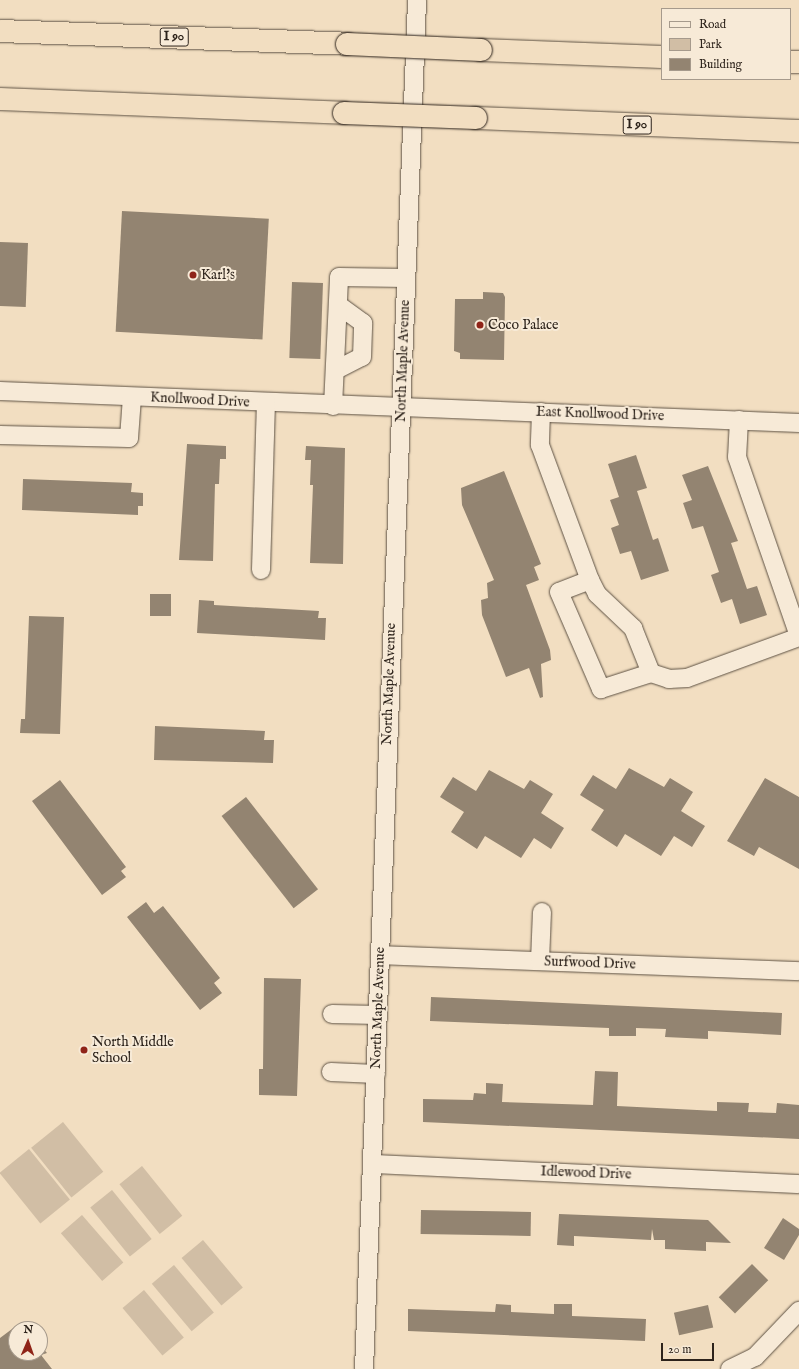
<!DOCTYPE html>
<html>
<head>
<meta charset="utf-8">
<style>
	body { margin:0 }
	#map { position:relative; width:799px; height:1369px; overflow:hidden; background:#f2dec1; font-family:"IM FELL English",serif }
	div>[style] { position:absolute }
	.green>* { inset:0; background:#d1bea5; transform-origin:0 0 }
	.building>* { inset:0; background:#938471; transform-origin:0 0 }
	.roads { filter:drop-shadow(0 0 1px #5e5244) drop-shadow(0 0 1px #5e5244) }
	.minor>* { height:18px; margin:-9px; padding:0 9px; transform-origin:9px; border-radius:9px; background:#f7ead7 }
	.highway>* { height:22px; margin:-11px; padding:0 11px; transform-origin:11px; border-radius:11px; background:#f2dec1 }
	.bridges { filter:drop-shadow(0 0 1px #2d231b) drop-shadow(0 0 1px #2d231b) }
	.highway-bridge>* { height:22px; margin:-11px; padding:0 11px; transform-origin:11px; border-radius:11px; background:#f2dec1 }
	.dots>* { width:11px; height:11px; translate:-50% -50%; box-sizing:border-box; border:2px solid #f7ead7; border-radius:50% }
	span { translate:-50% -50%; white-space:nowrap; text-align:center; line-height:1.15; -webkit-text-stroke:4px #f7ead7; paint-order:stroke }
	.shield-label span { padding:1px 3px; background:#f7ead7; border:1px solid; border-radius:3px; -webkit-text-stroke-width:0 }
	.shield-label { font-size:13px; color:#2d231b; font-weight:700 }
	.poi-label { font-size:14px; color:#2d231b }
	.left { translate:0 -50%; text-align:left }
	.street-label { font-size:14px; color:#2d231b }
	.legend { position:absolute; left:661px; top:8px; width:130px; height:72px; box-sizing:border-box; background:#f7ead7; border:1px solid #a69a8c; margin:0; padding:5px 7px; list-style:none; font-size:12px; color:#2d231b }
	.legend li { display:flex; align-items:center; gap:8px; height:20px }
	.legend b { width:20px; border:1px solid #a69a8c }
	.north { position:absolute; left:8px; top:1321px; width:40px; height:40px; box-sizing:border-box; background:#f7ead7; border:1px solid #a69a8c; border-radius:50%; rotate:2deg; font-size:11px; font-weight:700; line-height:16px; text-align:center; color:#2d231b }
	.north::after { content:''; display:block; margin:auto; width:14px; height:18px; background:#8f2418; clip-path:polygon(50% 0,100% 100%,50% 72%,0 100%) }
	.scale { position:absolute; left:661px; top:1343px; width:53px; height:18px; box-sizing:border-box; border:2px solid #2d231b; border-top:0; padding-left:5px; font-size:12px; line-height:14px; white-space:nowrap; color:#2d231b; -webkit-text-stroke:3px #f7ead7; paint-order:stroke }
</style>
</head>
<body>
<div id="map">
	<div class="green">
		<div style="left:63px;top:1122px;width:64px;height:41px;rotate:51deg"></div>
		<div style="left:29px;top:1149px;width:65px;height:38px;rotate:51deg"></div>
		<div style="left:142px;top:1166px;width:64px;height:29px;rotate:51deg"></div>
		<div style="left:112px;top:1190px;width:63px;height:28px;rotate:51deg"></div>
		<div style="left:82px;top:1215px;width:63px;height:28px;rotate:49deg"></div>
		<div style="left:203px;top:1240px;width:62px;height:28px;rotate:50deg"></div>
		<div style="left:174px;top:1265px;width:62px;height:29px;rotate:50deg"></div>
		<div style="left:144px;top:1290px;width:62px;height:28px;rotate:50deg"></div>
	</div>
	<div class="building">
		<div style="left:122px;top:211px;width:147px;height:121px;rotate:3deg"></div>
		<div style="left:0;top:242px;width:28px;height:64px;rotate:2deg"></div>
		<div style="left:292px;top:282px;width:31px;height:76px;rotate:2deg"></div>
		<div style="clip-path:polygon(483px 292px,503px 293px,505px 297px,504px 360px,460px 359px,460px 353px,454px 351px,455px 299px,483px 299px)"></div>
		<div style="clip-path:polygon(187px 444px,226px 446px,226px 459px,220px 459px,219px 484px,215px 484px,213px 561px,179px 560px)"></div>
		<div style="clip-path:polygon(306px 446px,345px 448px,343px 564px,310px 563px,313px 485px,310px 485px,311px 460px,305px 460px)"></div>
		<div style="clip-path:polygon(636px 455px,647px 488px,637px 491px,653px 540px,658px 538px,669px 571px,641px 580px,631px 551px,620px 554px,611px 528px,619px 525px,610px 500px,619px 497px,608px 464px)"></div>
		<div style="clip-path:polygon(708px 466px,738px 541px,731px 543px,747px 589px,757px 586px,767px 615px,740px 624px,732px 599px,721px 603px,711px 575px,719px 572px,703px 526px,692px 529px,683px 503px,692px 500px,682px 475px)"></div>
		<div style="clip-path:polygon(504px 471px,541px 564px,534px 567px,539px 580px,526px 585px,550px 650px,551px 660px,541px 664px,543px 697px,540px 698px,529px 668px,506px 677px,482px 615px,481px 600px,488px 598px,487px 583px,494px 580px,462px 505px,461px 488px)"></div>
		<div style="clip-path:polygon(23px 479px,132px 483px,131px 492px,143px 493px,143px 506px,138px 506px,138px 515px,22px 510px)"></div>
		<div style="left:150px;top:594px;width:21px;height:22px"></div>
		<div style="clip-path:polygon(199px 600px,214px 601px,214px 605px,319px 611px,318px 618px,326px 618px,325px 640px,197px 633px)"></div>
		<div style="clip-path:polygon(29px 616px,64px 617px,60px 734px,20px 733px,21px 719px,25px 719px)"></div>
		<div style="clip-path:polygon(155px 726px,265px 731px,264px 740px,274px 740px,273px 763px,154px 760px)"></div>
		<div style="clip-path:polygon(629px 768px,664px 787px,670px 778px,693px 792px,681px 811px,705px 826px,692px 847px,674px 836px,661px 856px,625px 834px,617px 847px,591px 830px,604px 810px,580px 795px,593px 775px,616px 789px)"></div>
		<div style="clip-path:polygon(489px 770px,524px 789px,530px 780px,553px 794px,541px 813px,564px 828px,551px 849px,534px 838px,521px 858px,485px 836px,477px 849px,451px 832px,464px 812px,440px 797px,453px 777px,476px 791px)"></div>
		<div style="clip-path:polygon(765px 778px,799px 797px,799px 869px,759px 847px,754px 856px,727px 841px)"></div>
		<div style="clip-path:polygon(60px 780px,126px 867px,121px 871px,126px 877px,102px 895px,32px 801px)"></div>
		<div style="left:246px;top:797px;width:117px;height:31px;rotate:52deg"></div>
		<div style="clip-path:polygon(146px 902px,154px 913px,163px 906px,220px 978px,214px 983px,222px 993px,200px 1010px,127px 917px)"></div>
		<div style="clip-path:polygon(264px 978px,301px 979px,297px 1096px,259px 1095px,259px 1069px,263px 1069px)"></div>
		<div style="clip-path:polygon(431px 997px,782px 1013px,781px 1035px,708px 1031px,708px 1039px,665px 1037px,666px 1029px,636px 1028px,636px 1036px,609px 1036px,609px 1028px,430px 1021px)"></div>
		<div style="clip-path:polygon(595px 1071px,618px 1072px,617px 1106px,717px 1111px,717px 1102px,749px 1103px,748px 1112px,776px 1113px,777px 1103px,799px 1105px,799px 1139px,423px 1122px,423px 1099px,473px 1100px,474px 1093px,486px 1094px,486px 1083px,503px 1084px,502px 1102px,593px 1105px)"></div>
		<div style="left:421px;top:1210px;width:110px;height:24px;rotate:1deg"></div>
		<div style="clip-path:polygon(559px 1214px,708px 1220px,731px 1243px,706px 1242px,706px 1251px,665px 1249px,665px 1240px,654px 1240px,652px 1229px,651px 1240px,574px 1236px,574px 1246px,557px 1245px)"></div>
		<div style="clip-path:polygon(783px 1218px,799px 1229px,799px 1235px,784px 1260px,764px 1248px)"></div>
		<div style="left:752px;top:1264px;width:23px;height:47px;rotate:45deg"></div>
		<div style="clip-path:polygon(496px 1304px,511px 1305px,511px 1312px,554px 1314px,554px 1304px,572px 1304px,572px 1316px,646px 1319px,645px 1341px,408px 1331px,408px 1309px,495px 1312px)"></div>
		<div style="left:708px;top:1305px;width:23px;height:35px;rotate:77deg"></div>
		<div style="clip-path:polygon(20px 1323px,26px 1329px,16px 1329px,16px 1353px,40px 1353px,40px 1345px,47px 1353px,41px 1355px,52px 1369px,0 1369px,0 1338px)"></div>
	</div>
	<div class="roads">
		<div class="minor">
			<div style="left:336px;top:370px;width:29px;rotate:-27deg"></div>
			<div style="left:362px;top:357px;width:34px;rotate:-88deg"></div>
			<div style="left:363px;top:323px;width:31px;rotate:-144deg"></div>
			<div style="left:0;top:391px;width:800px;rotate:2.29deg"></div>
			<div style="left:333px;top:406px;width:129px;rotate:-87.3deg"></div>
			<div style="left:339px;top:277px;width:67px;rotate:0.9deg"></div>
			<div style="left:541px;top:412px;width:33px;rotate:92deg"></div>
			<div style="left:540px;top:445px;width:144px;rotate:69.7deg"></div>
			<div style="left:590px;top:580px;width:16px;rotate:63deg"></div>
			<div style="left:597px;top:594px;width:50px;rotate:43.4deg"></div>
			<div style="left:633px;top:628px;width:48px;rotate:68.2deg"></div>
			<div style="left:651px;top:673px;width:19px;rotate:18deg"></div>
			<div style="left:669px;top:679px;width:18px;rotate:-3deg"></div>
			<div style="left:687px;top:678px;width:119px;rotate:-20.1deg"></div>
			<div style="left:739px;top:420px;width:37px;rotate:93deg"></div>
			<div style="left:737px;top:457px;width:189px;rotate:70.9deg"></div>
			<div style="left:0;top:435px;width:129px;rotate:1.3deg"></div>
			<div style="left:129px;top:438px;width:41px;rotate:-85.8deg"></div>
			<div style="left:261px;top:570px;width:167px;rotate:-88.3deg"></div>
			<div style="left:590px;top:580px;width:33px;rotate:159deg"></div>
			<div style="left:559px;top:592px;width:106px;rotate:66.6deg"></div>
			<div style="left:601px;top:689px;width:52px;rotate:-17.7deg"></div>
			<div style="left:380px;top:955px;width:419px;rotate:2.2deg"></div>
			<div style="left:540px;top:961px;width:49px;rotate:-87.7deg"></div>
			<div style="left:332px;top:1014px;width:46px;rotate:1.2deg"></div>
			<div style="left:331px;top:1072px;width:45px;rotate:2.5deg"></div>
			<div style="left:373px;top:1164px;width:426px;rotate:2.7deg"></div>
			<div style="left:364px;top:1369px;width:1370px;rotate:-87.78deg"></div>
			<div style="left:730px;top:1369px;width:28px;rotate:-26deg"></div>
			<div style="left:755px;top:1357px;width:64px;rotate:-46.3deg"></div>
		</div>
		<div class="highway">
			<div style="left:0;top:31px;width:347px;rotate:2.1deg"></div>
			<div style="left:481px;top:50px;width:181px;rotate:2.2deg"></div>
			<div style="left:790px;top:62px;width:9px"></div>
			<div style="left:0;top:99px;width:344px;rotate:2.3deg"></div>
			<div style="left:476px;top:118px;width:323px;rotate:2.3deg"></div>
		</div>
	</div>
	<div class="bridges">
		<div class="highway-bridge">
			<div style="left:347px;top:44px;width:134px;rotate:2.6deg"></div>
			<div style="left:344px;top:113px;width:132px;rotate:2.2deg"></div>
		</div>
	</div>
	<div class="dots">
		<div style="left:193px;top:275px;background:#8f2418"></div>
		<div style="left:480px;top:325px;background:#8f2418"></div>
		<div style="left:84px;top:1050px;background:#8f2418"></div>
	</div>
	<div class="shield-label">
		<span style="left:174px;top:37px">I 90</span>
		<span style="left:637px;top:125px">I 90</span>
	</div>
	<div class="poi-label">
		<span class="left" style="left:201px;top:275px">Karl's</span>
		<span class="left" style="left:488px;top:325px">Coco Palace</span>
		<span class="left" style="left:92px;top:1050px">North Middle<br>School</span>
	</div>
	<div class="street-label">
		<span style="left:403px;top:361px;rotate:-88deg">North Maple Avenue</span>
		<span style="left:200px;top:400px;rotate:3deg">Knollwood Drive</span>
		<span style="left:600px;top:414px;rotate:2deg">East Knollwood Drive</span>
		<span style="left:389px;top:684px;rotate:-88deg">North Maple Avenue</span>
		<span style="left:590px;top:963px;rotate:2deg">Surfwood Drive</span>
		<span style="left:378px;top:1008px;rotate:-88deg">North Maple Avenue</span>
		<span style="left:586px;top:1173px;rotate:2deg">Idlewood Drive</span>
	</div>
	<ul class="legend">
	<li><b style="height:5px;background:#f7ead7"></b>Road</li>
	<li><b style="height:11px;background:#d1bea5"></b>Park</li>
	<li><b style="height:11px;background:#938471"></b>Building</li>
	</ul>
	<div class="north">N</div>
	<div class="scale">20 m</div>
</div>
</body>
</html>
